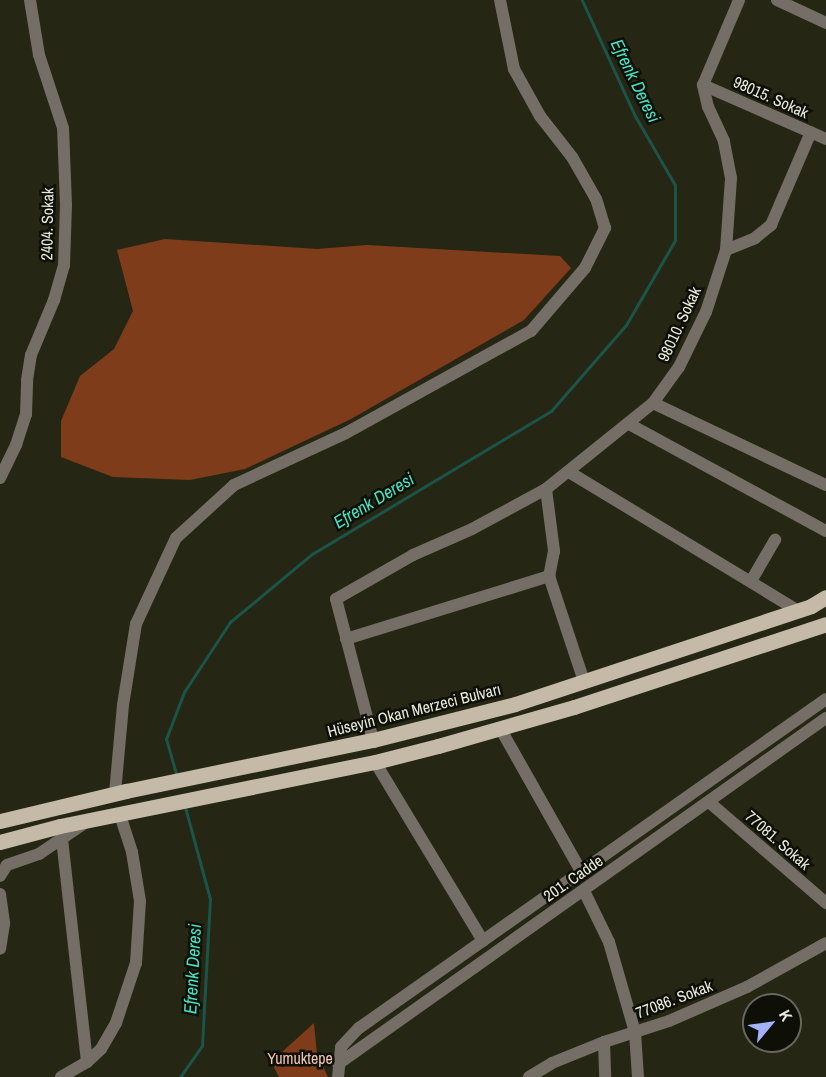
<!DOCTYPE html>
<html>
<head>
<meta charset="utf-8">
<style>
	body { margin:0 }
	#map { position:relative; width:826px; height:1077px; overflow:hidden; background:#262614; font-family:"Archivo Narrow",sans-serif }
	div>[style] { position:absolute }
	.forest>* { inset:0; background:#7f3c1a }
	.stream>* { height:3px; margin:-1.5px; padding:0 1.5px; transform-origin:1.5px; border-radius:1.5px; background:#1b5448 }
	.minor>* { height:12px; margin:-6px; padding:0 6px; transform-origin:6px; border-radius:6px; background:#746e66 }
	.tertiary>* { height:12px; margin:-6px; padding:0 6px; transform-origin:6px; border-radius:6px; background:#746e66 }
	.primary>* { height:15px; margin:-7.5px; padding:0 7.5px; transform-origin:7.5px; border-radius:7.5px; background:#c5b9a7 }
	span { translate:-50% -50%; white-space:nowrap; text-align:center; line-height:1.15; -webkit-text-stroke:5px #0e0f07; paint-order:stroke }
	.street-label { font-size:16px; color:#e9ebde }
	.park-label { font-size:16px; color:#f1c7b5 }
	.water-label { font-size:18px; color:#47e0c2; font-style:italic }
	.north { position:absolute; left:742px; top:993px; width:60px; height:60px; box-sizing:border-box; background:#0e0f07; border:2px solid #66675d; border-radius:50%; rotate:61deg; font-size:16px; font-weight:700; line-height:24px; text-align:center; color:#e9ebde }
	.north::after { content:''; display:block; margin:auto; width:21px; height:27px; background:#a4b2fc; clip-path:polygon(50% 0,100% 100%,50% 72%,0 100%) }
</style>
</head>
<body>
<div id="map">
	<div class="forest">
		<div style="clip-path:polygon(165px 239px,317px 249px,367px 245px,560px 256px,571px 268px,524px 320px,351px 419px,245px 469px,190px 480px,113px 477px,61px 457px,61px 421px,80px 376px,114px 349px,133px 311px,117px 250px)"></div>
		<div style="clip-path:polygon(314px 1023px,317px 1054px,328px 1077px,279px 1077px,271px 1062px)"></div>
	</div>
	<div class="stream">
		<div style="left:177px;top:777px;width:40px;rotate:-106deg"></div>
		<div style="left:166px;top:739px;width:50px;rotate:-69deg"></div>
		<div style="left:184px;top:692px;width:84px;rotate:-56.7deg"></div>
		<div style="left:230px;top:622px;width:107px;rotate:-39.7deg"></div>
		<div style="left:312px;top:554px;width:279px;rotate:-30.9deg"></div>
		<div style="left:551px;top:411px;width:114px;rotate:-48.9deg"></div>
		<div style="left:626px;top:325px;width:98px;rotate:-60deg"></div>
		<div style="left:675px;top:240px;width:55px;rotate:-90deg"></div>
		<div style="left:675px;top:185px;width:80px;rotate:-120.1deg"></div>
		<div style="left:635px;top:116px;width:128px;rotate:-114.6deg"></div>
		<div style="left:180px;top:1077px;width:38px;rotate:-55deg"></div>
		<div style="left:202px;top:1046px;width:147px;rotate:-86.9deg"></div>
		<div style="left:210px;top:899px;width:95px;rotate:-105.2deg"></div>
	</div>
	<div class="minor">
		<div style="left:777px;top:0;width:54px;rotate:25.1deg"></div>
		<div style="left:703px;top:85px;width:134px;rotate:23.7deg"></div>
		<div style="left:726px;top:250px;width:31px;rotate:-22deg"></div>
		<div style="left:755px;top:238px;width:21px;rotate:-39deg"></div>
		<div style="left:771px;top:225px;width:101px;rotate:-66.7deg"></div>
		<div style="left:653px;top:403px;width:191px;rotate:25.4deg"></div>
		<div style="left:629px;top:424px;width:224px;rotate:28.5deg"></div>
		<div style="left:569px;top:472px;width:267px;rotate:31.2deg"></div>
		<div style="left:0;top:478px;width:37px;rotate:-64deg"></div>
		<div style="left:16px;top:445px;width:33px;rotate:-72deg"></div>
		<div style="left:26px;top:414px;width:34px;rotate:-88deg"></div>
		<div style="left:27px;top:380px;width:25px;rotate:-81deg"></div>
		<div style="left:31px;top:355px;width:60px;rotate:-67.3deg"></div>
		<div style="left:54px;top:300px;width:36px;rotate:-74deg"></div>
		<div style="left:64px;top:265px;width:60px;rotate:-88.1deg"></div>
		<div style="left:66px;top:205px;width:77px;rotate:-92.2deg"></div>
		<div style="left:63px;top:128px;width:77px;rotate:-108.2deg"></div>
		<div style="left:39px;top:55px;width:56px;rotate:-99.3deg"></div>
		<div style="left:546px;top:489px;width:63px;rotate:82.6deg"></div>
		<div style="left:554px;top:551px;width:25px;rotate:101deg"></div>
		<div style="left:549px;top:576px;width:111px;rotate:71.6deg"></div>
		<div style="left:751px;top:581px;width:48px;rotate:-59.7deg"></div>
		<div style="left:346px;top:639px;width:213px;rotate:-17.2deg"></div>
		<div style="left:500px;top:728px;width:164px;rotate:60.5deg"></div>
		<div style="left:373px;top:740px;width:146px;rotate:-104.7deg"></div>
		<div style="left:336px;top:599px;width:89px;rotate:-29.7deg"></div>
		<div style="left:413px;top:555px;width:64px;rotate:-23.8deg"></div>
		<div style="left:472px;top:529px;width:84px;rotate:-28.4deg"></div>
		<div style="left:546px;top:489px;width:137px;rotate:-38.8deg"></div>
		<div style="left:653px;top:403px;width:44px;rotate:-54.2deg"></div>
		<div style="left:679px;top:367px;width:61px;rotate:-63.9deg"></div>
		<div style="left:706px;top:312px;width:65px;rotate:-72.1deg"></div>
		<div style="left:726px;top:250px;width:72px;rotate:-86deg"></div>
		<div style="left:731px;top:178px;width:38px;rotate:-101deg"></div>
		<div style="left:724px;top:141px;width:38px;rotate:-115deg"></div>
		<div style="left:708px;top:107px;width:23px;rotate:-103deg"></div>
		<div style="left:703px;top:85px;width:92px;rotate:-67deg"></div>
		<div style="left:375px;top:762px;width:209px;rotate:58.9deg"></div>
		<div style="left:115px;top:793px;width:88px;rotate:-84.8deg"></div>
		<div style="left:123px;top:705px;width:82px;rotate:-80.9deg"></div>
		<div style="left:136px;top:624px;width:95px;rotate:-65.1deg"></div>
		<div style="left:176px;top:538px;width:79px;rotate:-42.4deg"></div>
		<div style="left:234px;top:485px;width:123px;rotate:-24.9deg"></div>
		<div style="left:346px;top:433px;width:211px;rotate:-28.9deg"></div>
		<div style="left:531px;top:331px;width:83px;rotate:-49.4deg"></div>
		<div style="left:585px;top:268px;width:45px;rotate:-63.4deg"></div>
		<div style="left:605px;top:228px;width:30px;rotate:-107deg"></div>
		<div style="left:596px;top:199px;width:48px;rotate:-119.7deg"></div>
		<div style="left:572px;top:157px;width:52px;rotate:-128deg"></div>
		<div style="left:540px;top:116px;width:54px;rotate:-119deg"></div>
		<div style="left:514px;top:69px;width:70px;rotate:-101.5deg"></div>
		<div style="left:709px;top:802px;width:155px;rotate:40.8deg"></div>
		<div style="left:62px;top:839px;width:224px;rotate:83.6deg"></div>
		<div style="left:0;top:876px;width:13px;rotate:-58deg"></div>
		<div style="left:7px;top:865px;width:34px;rotate:-19deg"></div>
		<div style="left:39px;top:854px;width:57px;rotate:-34.2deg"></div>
		<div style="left:584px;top:891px;width:57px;rotate:63.9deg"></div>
		<div style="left:609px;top:942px;width:94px;rotate:73.9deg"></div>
		<div style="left:635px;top:1032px;width:45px;rotate:86.2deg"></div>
		<div style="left:0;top:894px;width:30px;rotate:82deg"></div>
		<div style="left:4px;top:924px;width:25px;rotate:99deg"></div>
		<div style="left:604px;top:1042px;width:35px;rotate:88deg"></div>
		<div style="left:61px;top:1077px;width:30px;rotate:-30deg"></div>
		<div style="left:87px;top:1062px;width:19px;rotate:-43deg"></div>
		<div style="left:101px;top:1049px;width:30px;rotate:-60deg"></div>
		<div style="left:116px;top:1023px;width:63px;rotate:-71.6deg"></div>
		<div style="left:136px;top:963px;width:62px;rotate:-86.3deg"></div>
		<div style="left:140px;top:901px;width:50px;rotate:-99.3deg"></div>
		<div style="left:132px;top:852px;width:40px;rotate:-108deg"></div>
		<div style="left:529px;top:1077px;width:27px;rotate:-31deg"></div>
		<div style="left:552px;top:1063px;width:56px;rotate:-22deg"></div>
		<div style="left:604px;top:1042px;width:68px;rotate:-17.9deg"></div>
		<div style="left:669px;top:1021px;width:85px;rotate:-23.6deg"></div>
		<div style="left:747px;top:987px;width:90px;rotate:-29.1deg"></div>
	</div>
	<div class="tertiary">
		<div style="left:338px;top:1064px;width:598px;rotate:-35.34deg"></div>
		<div style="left:338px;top:1077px;width:30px;rotate:-84deg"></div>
		<div style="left:341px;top:1047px;width:26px;rotate:-47deg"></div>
		<div style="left:359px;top:1028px;width:571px;rotate:-35.16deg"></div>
	</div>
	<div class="primary">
		<div style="left:0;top:821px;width:130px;rotate:-13.4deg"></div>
		<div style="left:126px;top:791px;width:252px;rotate:-11.7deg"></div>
		<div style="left:373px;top:740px;width:146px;rotate:-14.2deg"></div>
		<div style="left:515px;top:704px;width:312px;rotate:-18.3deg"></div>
		<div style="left:811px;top:606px;width:17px;rotate:-31deg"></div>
		<div style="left:0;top:842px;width:62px;rotate:-14.9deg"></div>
		<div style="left:60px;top:826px;width:321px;rotate:-11.5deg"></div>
		<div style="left:375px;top:762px;width:65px;rotate:-14.3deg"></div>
		<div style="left:438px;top:746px;width:141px;rotate:-16deg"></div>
		<div style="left:574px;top:707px;width:265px;rotate:-18.2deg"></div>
	</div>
	<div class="street-label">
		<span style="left:771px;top:97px;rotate:24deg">98015. Sokak</span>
		<span style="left:47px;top:224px;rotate:-89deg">2404. Sokak</span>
		<span style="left:679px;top:324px;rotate:-65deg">98010. Sokak</span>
		<span style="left:414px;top:710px;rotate:-14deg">Hüseyin Okan Merzeci Bulvarı</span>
		<span style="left:778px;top:840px;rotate:41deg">77081. Sokak</span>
		<span style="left:573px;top:878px;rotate:-35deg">201. Cadde</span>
		<span style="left:674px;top:999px;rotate:-21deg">77086. Sokak</span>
	</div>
	<div class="park-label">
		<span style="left:300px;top:1058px">Yumuktepe</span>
	</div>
	<div class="water-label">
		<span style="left:635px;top:81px;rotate:64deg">Efrenk Deresi</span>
		<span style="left:374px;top:501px;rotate:-31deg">Efrenk Deresi</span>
		<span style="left:193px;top:969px;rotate:-87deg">Efrenk Deresi</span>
	</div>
	<div class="north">K</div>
</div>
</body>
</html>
